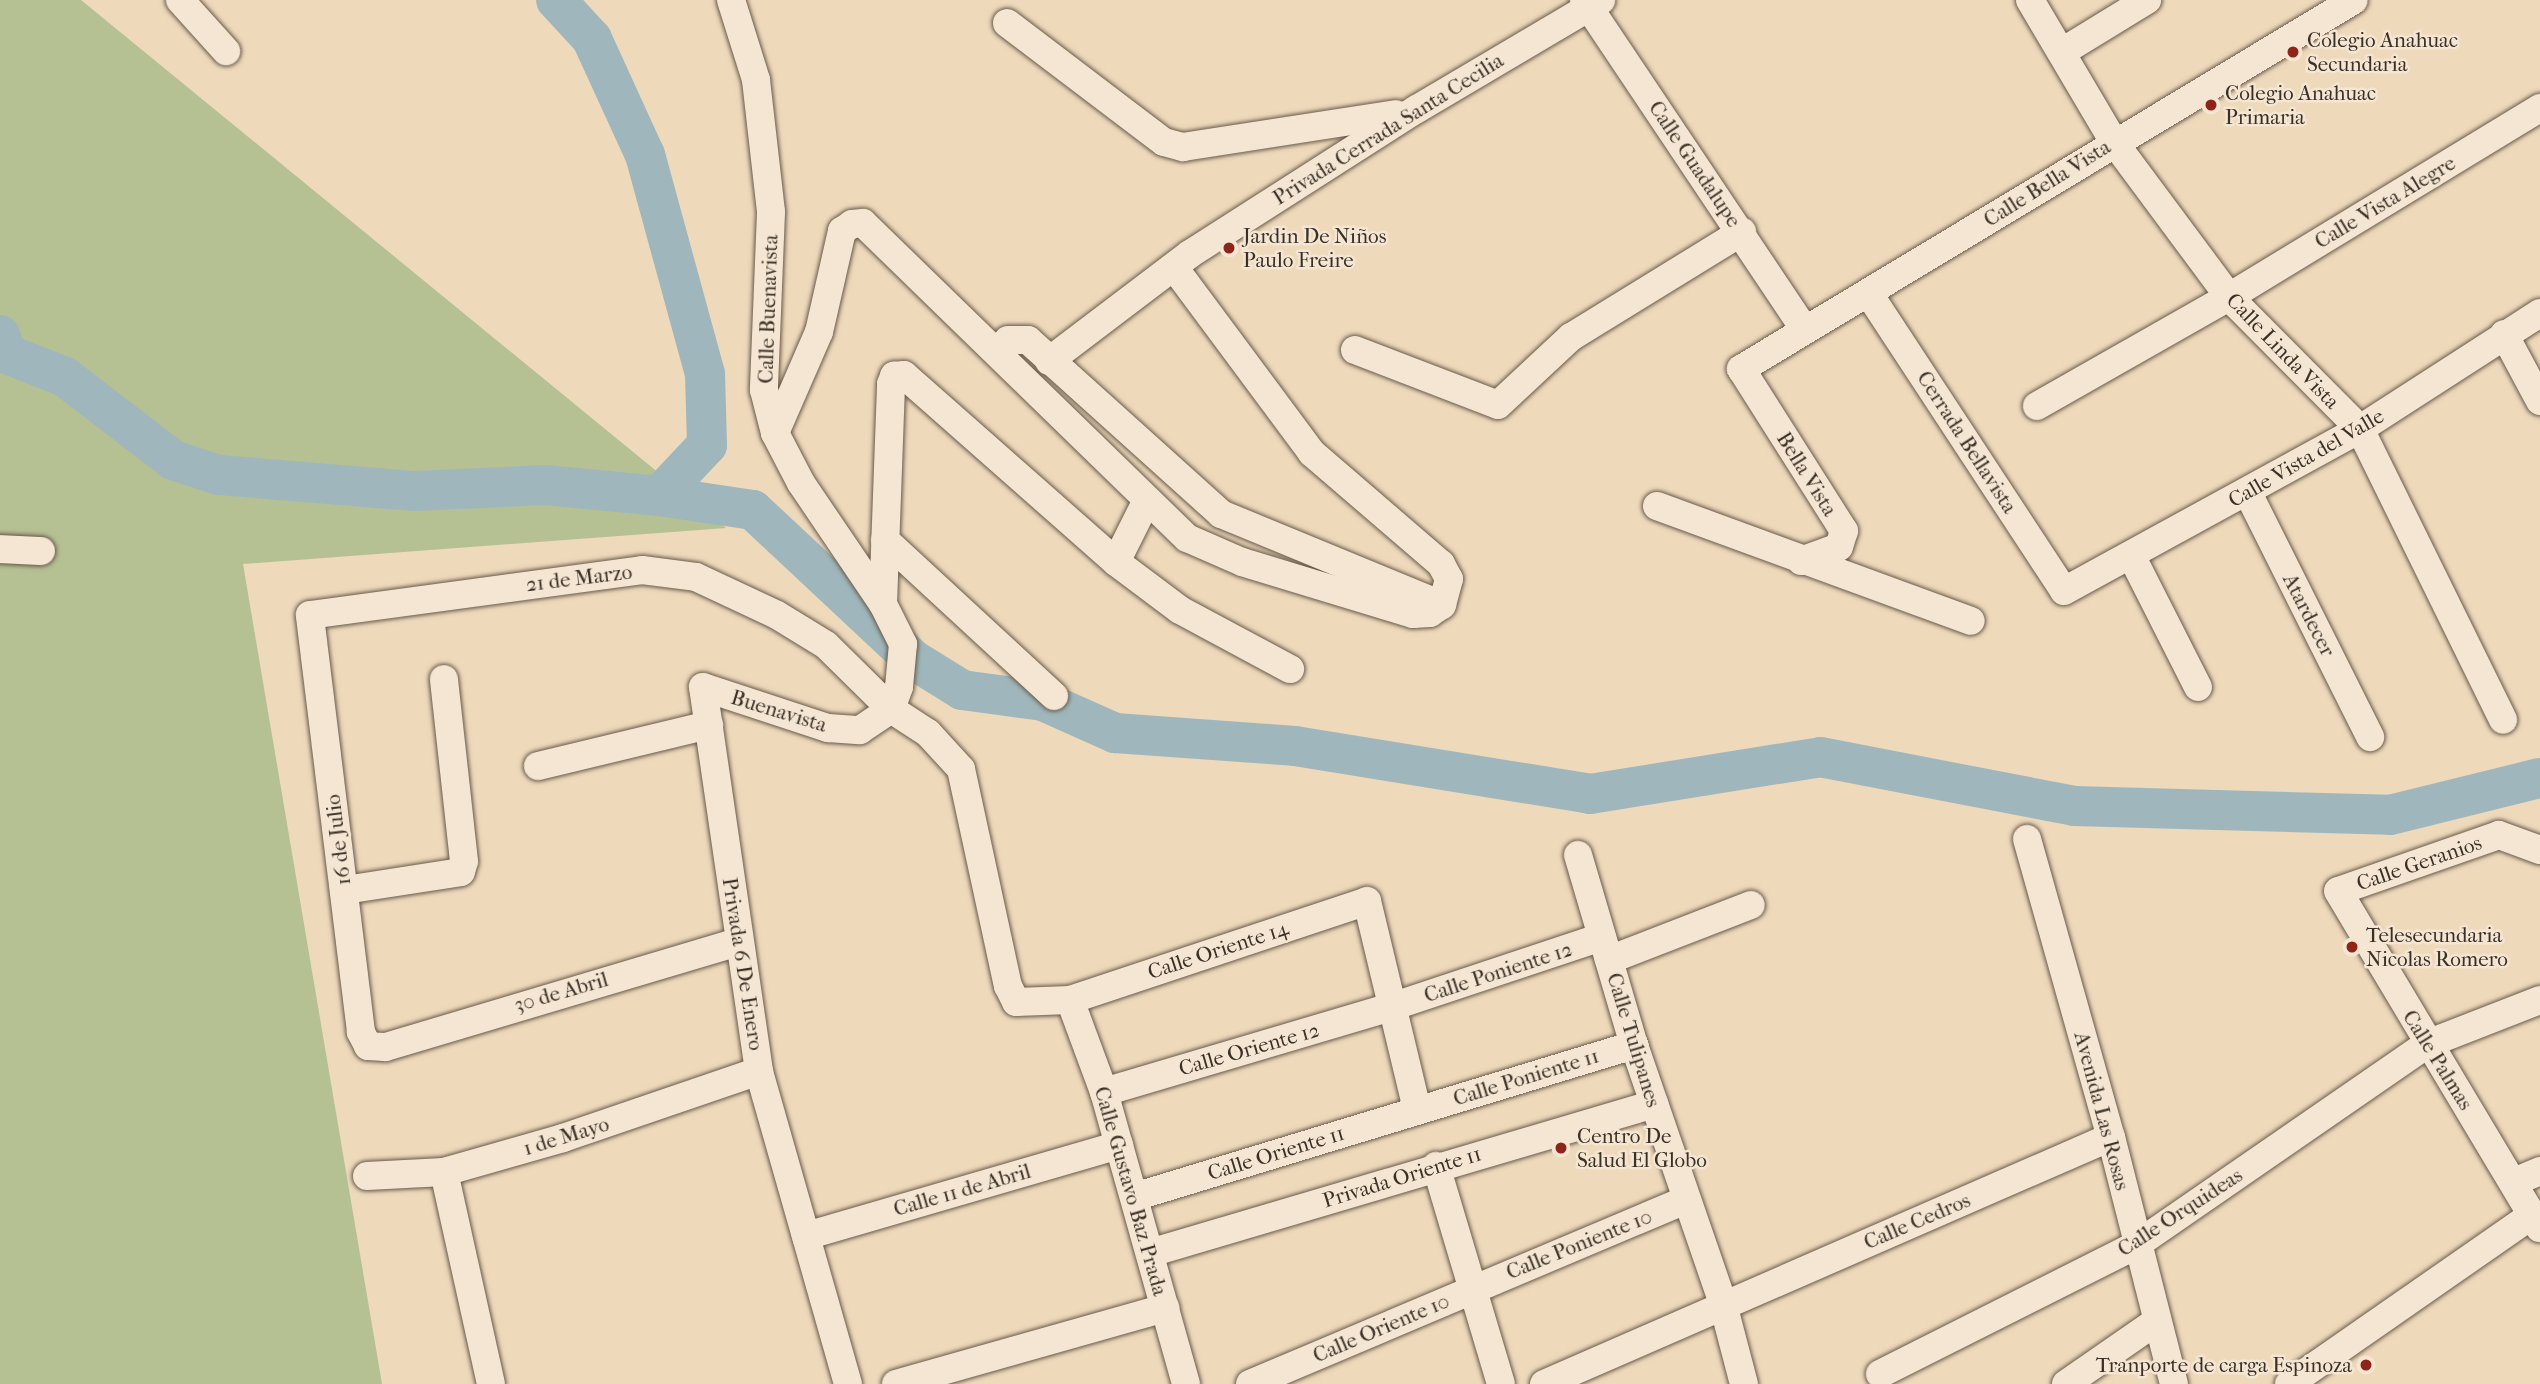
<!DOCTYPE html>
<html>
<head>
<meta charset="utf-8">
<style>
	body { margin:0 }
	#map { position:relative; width:2540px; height:1384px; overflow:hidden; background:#eed9bb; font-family:"IM FELL French Canon",serif }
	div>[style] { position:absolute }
	.green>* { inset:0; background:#b5c093 }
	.river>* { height:40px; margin:-20px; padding:0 20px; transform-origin:20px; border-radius:20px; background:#9fb7bc }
	.roads { filter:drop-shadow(0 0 2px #685a4b) drop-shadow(0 0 2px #685a4b) }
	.minor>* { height:28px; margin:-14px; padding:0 14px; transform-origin:14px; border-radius:14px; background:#f4e6d3 }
	.dots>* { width:19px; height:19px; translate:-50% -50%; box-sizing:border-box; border:4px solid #f4e6d3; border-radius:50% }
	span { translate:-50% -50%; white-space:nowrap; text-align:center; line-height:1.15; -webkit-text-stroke:5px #f4e6d3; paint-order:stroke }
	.poi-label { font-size:21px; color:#3b3026 }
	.left { translate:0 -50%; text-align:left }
	.right { translate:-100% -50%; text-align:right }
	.street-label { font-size:21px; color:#3b3026 }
</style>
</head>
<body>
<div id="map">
	<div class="green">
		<div style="clip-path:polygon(0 0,81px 0,726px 528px,243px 564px,382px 1384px,0 1384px)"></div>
	</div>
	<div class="river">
		<div style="left:0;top:335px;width:20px;rotate:70deg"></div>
		<div style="left:7px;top:354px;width:62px;rotate:21.6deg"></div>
		<div style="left:65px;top:377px;width:136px;rotate:37.5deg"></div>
		<div style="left:173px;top:460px;width:48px;rotate:18.1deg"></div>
		<div style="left:219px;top:475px;width:197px;rotate:4.7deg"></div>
		<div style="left:415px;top:491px;width:130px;rotate:-2.6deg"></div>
		<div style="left:545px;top:485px;width:115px;rotate:5.5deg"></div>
		<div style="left:659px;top:496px;width:70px;rotate:-46.7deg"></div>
		<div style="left:707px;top:445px;width:71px;rotate:-91.6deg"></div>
		<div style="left:705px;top:374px;width:227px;rotate:-105.3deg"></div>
		<div style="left:645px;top:155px;width:128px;rotate:-114.6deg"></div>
		<div style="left:592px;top:39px;width:53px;rotate:-132.7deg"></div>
		<div style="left:659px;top:496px;width:95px;rotate:8.5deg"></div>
		<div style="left:753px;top:510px;width:218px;rotate:43.1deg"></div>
		<div style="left:912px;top:659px;width:59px;rotate:31.8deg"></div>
		<div style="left:962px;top:690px;width:82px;rotate:7.7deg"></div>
		<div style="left:1043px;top:701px;width:79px;rotate:24deg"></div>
		<div style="left:1115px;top:733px;width:180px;rotate:4.1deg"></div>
		<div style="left:1295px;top:746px;width:299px;rotate:9.2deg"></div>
		<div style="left:1590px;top:794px;width:233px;rotate:-9.1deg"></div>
		<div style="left:1820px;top:757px;width:259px;rotate:10.9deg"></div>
		<div style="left:2074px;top:806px;width:316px;rotate:1.6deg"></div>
		<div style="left:2390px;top:815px;width:154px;rotate:-13.9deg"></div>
	</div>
	<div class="roads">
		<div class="minor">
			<div style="left:180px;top:0;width:69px;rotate:48deg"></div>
			<div style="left:731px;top:0;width:84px;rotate:72.6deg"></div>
			<div style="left:756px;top:80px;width:133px;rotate:83.5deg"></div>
			<div style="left:771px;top:212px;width:178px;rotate:92.3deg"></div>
			<div style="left:764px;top:390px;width:44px;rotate:75.7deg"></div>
			<div style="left:775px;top:433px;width:56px;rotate:62.5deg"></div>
			<div style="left:801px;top:483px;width:146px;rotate:55.9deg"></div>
			<div style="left:883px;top:604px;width:45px;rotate:63.4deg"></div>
			<div style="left:903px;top:644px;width:43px;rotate:95.3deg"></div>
			<div style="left:899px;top:687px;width:23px;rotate:110deg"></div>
			<div style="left:1584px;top:0;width:397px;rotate:56.2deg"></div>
			<div style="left:2030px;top:0;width:165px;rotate:59.4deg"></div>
			<div style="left:2114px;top:142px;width:193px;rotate:53.4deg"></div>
			<div style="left:2229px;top:297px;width:186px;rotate:45.2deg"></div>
			<div style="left:2360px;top:429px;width:324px;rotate:63.8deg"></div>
			<div style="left:1007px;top:23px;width:197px;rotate:37.2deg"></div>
			<div style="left:1164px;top:142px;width:20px;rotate:15deg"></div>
			<div style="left:1183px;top:147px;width:215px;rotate:-8.8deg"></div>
			<div style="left:2062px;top:52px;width:100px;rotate:-31.5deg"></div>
			<div style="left:1869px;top:294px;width:355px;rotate:56.7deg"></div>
			<div style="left:2064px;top:591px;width:337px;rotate:-28.7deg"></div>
			<div style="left:2360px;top:429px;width:214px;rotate:-32.8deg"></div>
			<div style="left:2504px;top:334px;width:76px;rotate:61.8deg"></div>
			<div style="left:1355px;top:350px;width:153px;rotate:21deg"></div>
			<div style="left:1498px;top:405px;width:100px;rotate:-43deg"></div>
			<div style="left:1571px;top:337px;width:201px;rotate:-31.6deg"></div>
			<div style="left:998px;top:353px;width:16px;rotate:-52deg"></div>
			<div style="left:1008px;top:340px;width:20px"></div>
			<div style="left:1028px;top:340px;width:260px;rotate:42deg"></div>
			<div style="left:1221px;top:514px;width:239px;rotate:22.4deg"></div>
			<div style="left:1049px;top:361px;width:177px;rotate:-37.2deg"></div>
			<div style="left:1190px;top:254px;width:269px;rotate:-32.6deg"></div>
			<div style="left:1417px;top:109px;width:214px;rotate:-30.6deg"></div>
			<div style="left:2037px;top:406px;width:221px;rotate:-29.6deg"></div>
			<div style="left:2229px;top:297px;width:364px;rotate:-31.3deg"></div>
			<div style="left:775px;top:433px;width:110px;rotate:-66.5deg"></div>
			<div style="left:819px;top:332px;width:104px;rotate:-77.2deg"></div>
			<div style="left:842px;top:231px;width:12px;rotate:-35deg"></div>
			<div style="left:852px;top:224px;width:11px;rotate:-5deg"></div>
			<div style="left:863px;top:223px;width:452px;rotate:44.2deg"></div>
			<div style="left:1187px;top:538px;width:60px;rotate:23.6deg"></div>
			<div style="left:1242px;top:562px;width:179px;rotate:16.9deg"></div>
			<div style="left:1413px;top:614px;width:17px;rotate:-3deg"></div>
			<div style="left:1430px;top:613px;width:14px;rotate:-34deg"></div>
			<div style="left:1442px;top:605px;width:27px;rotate:-75deg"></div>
			<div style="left:1449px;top:579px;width:17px;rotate:-118deg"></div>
			<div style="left:1441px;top:564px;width:170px;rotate:-139.3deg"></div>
			<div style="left:1312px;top:453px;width:232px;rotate:-126.6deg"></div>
			<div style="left:2248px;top:493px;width:273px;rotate:63.4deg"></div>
			<div style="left:1657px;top:506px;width:334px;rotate:20.1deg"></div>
			<div style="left:885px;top:540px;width:230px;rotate:42.7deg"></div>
			<div style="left:0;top:549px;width:41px;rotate:2.8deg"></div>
			<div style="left:2131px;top:555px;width:148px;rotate:63.1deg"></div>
			<div style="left:1801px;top:561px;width:40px;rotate:-20.2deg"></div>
			<div style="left:1839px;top:547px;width:17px;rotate:-73deg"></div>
			<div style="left:1844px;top:531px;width:192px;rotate:-122.4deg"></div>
			<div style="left:1741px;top:369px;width:715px;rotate:-31.05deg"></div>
			<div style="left:1116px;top:562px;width:69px;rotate:-63.4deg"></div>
			<div style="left:883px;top:604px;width:220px;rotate:-87.9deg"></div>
			<div style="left:891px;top:384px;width:9px;rotate:-69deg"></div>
			<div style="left:894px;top:376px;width:10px;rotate:-6deg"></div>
			<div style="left:904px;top:375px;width:283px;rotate:41.4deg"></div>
			<div style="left:1116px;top:562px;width:80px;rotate:36.9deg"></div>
			<div style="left:1180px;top:610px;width:125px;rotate:28.2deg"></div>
			<div style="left:538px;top:766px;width:176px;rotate:-13.5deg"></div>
			<div style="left:2027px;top:839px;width:310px;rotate:74.3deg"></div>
			<div style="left:2111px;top:1137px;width:255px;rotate:75.7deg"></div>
			<div style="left:2540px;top:850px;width:44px;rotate:-159.9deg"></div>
			<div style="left:2499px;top:835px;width:170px;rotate:160.8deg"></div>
			<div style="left:2338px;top:891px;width:393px;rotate:59.1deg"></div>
			<div style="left:1578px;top:855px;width:198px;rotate:73.6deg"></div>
			<div style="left:1634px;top:1045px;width:274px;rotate:71deg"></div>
			<div style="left:1723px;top:1304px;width:83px;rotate:75.3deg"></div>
			<div style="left:345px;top:890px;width:117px;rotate:-8.8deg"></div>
			<div style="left:461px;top:872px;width:11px;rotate:-75deg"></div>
			<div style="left:464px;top:861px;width:183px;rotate:-96.3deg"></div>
			<div style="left:738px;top:942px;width:368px;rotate:163.4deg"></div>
			<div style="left:385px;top:1047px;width:17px;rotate:-177deg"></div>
			<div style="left:368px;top:1046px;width:16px;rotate:-117deg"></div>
			<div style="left:361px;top:1032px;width:420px;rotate:-97deg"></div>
			<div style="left:310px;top:615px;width:335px;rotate:-7.7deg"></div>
			<div style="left:642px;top:570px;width:54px;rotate:7.4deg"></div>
			<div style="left:696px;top:577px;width:89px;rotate:25.1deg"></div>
			<div style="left:777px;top:615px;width:57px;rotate:31.5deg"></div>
			<div style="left:826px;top:645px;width:91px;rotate:44.6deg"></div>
			<div style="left:891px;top:709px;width:44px;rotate:33deg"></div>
			<div style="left:928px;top:733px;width:49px;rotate:47.5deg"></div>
			<div style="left:961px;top:769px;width:222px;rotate:77.8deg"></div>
			<div style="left:1008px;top:986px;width:18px;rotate:63deg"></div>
			<div style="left:1016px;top:1002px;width:54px;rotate:-2.1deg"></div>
			<div style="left:1070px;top:1000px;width:313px;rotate:-18.4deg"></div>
			<div style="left:1367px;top:901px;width:215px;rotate:76.5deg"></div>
			<div style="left:1609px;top:960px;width:152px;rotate:-21.2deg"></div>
			<div style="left:1070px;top:1000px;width:98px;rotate:69.7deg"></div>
			<div style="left:1104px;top:1092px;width:303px;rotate:74.3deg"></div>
			<div style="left:1104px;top:1092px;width:302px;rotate:-16.5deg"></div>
			<div style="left:1394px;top:1006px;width:219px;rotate:-18.4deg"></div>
			<div style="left:1436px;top:1166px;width:227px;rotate:73.4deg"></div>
			<div style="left:444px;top:1172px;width:217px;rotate:77.5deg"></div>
			<div style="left:367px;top:1176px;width:77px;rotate:-3deg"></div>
			<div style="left:444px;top:1172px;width:124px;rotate:-15.9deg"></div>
			<div style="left:563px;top:1138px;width:207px;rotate:-18.9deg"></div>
			<div style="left:2514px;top:1182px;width:28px;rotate:-23deg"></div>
			<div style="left:1134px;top:1197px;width:523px;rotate:-16.91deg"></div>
			<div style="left:806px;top:1236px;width:326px;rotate:-16.2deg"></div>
			<div style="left:1150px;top:1253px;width:526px;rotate:-16.47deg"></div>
			<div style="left:1880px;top:1374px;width:287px;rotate:-26.7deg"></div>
			<div style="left:2136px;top:1245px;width:354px;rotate:-34.6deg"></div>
			<div style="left:2427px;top:1044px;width:121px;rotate:-21.3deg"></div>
			<div style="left:848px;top:1384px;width:325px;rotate:-105.9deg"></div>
			<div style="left:759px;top:1071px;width:388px;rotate:-98.3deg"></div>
			<div style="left:703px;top:687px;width:132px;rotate:18.2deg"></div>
			<div style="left:828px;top:728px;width:32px;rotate:4deg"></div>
			<div style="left:860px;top:730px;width:37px;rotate:-34deg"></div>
			<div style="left:896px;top:1384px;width:280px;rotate:-15.8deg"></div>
			<div style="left:1250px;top:1384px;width:472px;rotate:-22.9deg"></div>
			<div style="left:1544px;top:1384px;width:618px;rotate:-23.54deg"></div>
			<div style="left:2066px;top:1384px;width:111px;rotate:-34.7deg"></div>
			<div style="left:2289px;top:1384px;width:296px;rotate:-34.8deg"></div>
		</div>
	</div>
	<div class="dots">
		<div style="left:2293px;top:52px;background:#8f2418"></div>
		<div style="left:2211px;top:105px;background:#8f2418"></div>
		<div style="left:1229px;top:248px;background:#8f2418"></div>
		<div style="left:2352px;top:947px;background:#8f2418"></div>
		<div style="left:1561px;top:1148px;background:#8f2418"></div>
		<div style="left:2366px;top:1365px;background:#8f2418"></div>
	</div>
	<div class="poi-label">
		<span class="left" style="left:2307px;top:52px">Colegio Anahuac<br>Secundaria</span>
		<span class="left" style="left:2225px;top:105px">Colegio Anahuac<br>Primaria</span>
		<span class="left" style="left:1243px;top:248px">Jardin De Niños<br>Paulo Freire</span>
		<span class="left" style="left:2366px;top:947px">Telesecundaria<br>Nicolas Romero</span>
		<span class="left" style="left:1577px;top:1148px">Centro De<br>Salud El Globo</span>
		<span class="right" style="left:2352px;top:1365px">Tranporte de carga Espinoza</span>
	</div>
	<div class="street-label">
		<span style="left:1388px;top:129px;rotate:-32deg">Privada Cerrada Santa Cecilia</span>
		<span style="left:1695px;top:164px;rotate:56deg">Calle Guadalupe</span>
		<span style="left:2047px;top:183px;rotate:-32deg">Calle Bella Vista</span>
		<span style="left:2385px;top:202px;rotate:-31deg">Calle Vista Alegre</span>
		<span style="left:768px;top:309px;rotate:-88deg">Calle Buenavista</span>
		<span style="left:2283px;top:351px;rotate:46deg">Calle Linda Vista</span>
		<span style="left:1967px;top:442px;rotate:57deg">Cerrada Bellavista</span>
		<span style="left:2306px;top:458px;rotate:-30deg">Calle Vista del Valle</span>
		<span style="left:1807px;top:474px;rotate:58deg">Bella Vista</span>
		<span style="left:579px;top:578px;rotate:-7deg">21 de Marzo</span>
		<span style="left:2309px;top:615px;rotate:63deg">Atardecer</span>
		<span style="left:779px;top:711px;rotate:17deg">Buenavista</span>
		<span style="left:338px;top:840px;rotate:-97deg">16 de Julio</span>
		<span style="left:2419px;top:863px;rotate:-19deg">Calle Geranios</span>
		<span style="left:1218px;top:950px;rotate:-18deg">Calle Oriente 14</span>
		<span style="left:743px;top:964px;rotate:81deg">Privada 6 De Enero</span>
		<span style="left:1498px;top:972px;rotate:-18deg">Calle Poniente 12</span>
		<span style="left:561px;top:992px;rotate:-16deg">30 de Abril</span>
		<span style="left:1634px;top:1040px;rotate:73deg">Calle Tulipanes</span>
		<span style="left:1249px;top:1049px;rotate:-16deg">Calle Oriente 12</span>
		<span style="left:2438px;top:1060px;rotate:58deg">Calle Palmas</span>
		<span style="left:1526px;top:1077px;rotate:-17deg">Calle Poniente 11</span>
		<span style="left:2102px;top:1111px;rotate:75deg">Avenida Las Rosas</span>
		<span style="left:566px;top:1136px;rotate:-17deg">1 de Mayo</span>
		<span style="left:1276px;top:1153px;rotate:-17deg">Calle Oriente 11</span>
		<span style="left:1402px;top:1177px;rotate:-17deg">Privada Oriente 11</span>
		<span style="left:962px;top:1190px;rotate:-16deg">Calle 11 de Abril</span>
		<span style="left:1131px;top:1191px;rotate:74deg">Calle Gustavo Baz Prada</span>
		<span style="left:2180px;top:1212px;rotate:-33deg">Calle Orquideas</span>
		<span style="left:1917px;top:1221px;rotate:-23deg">Calle Cedros</span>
		<span style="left:1579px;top:1244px;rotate:-22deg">Calle Poniente 10</span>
		<span style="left:1381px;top:1328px;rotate:-23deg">Calle Oriente 10</span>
	</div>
</div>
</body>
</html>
